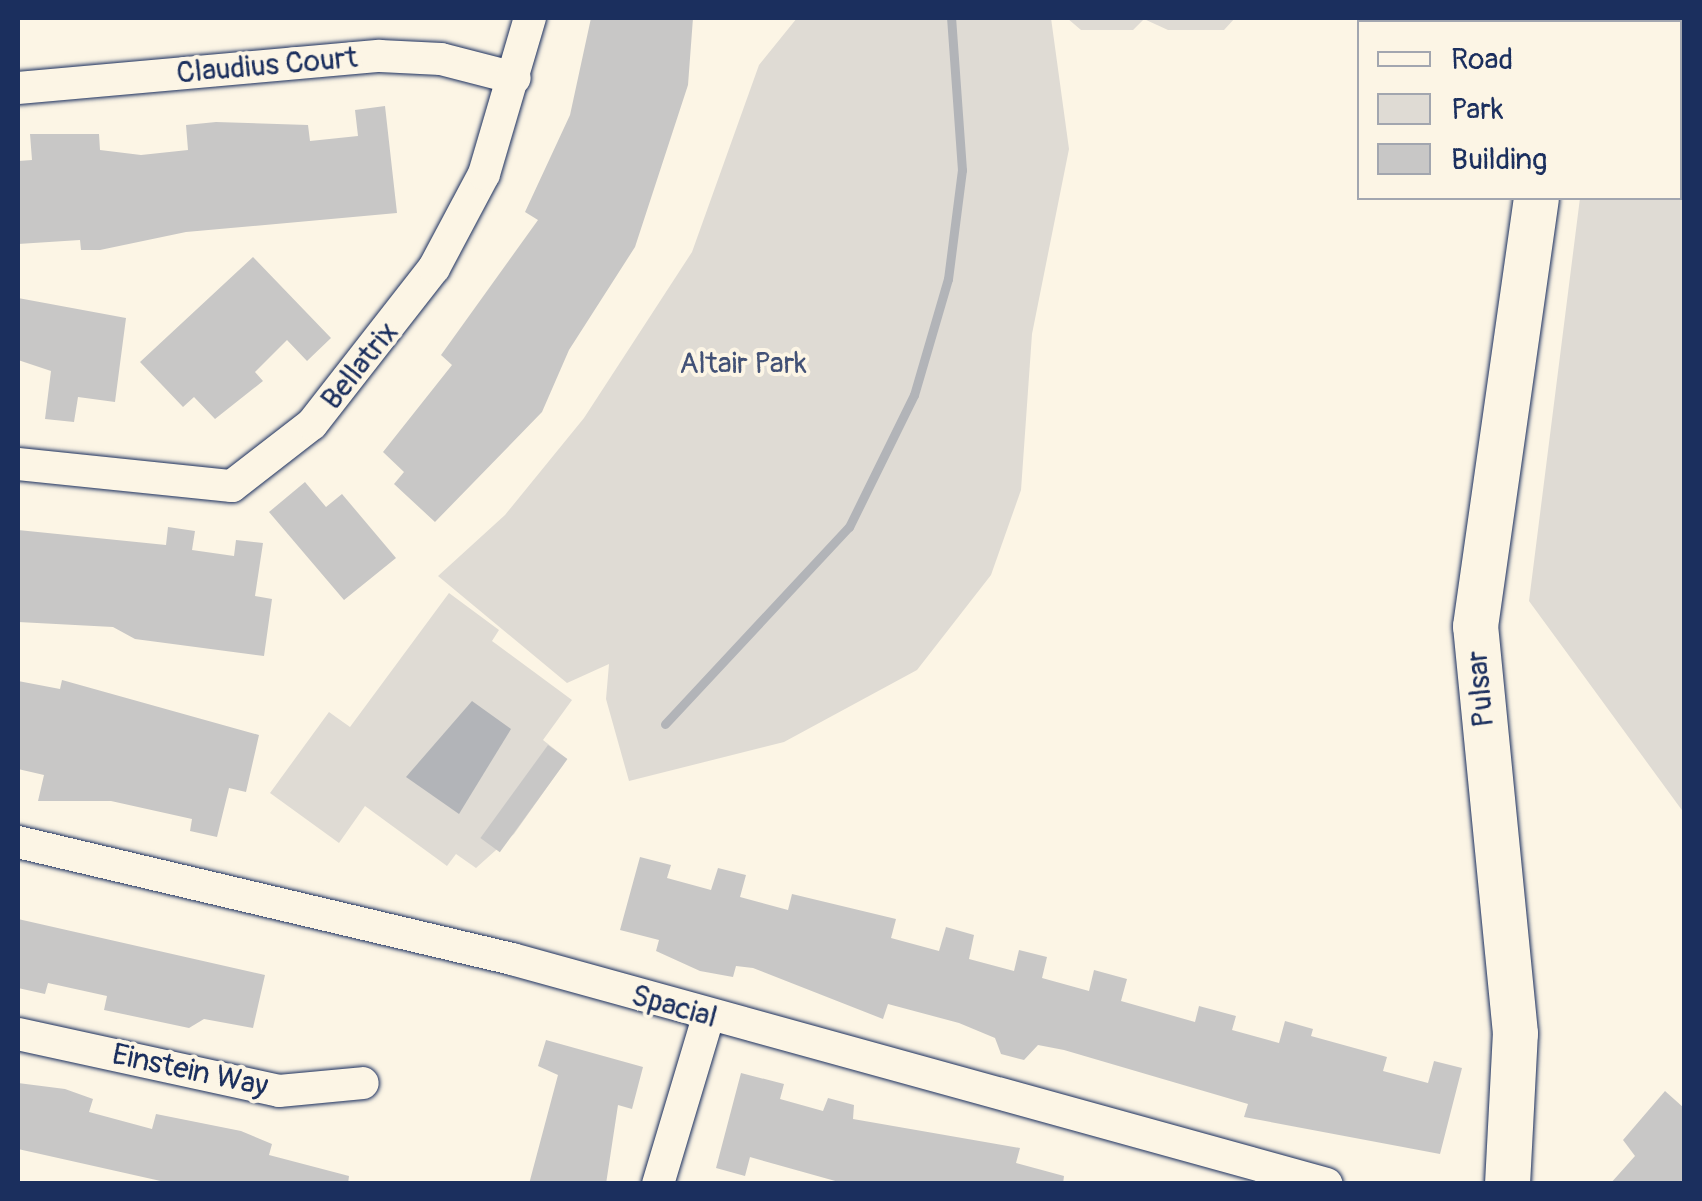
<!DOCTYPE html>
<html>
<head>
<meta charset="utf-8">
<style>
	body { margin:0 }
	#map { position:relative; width:1702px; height:1201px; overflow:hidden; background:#fcf5e5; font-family:Pangolin,sans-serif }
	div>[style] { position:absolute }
	.green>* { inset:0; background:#dfdbd4 }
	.water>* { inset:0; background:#b2b4b8 }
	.stream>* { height:9px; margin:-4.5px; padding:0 4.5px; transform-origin:4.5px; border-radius:4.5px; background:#b2b4b8 }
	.building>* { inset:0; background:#c8c7c6; transform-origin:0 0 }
	.roads { filter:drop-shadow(0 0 2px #1b2f5e) drop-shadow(0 0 2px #1b2f5e) }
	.street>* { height:32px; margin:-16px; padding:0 16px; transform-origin:16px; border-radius:16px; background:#fcf5e5 }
	.secondary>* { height:45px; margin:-22.5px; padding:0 22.5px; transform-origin:22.5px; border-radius:22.5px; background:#fcf5e5 }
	span { translate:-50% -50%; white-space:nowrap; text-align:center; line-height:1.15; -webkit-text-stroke:8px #fcf5e5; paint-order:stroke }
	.street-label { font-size:30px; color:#1b2f5e }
	.park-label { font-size:30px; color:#425176 }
	.frame { position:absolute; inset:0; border:20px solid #1b2f5e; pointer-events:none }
	.legend { position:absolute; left:1357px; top:20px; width:325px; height:180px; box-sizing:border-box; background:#fcf5e5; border:2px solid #a2a6af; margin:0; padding:12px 18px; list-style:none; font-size:30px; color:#1b2f5e }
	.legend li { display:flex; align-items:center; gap:20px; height:50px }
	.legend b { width:50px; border:2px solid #a2a6af }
</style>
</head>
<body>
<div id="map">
	<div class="green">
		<div style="clip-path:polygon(797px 18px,1051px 18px,1069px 149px,1032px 334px,1021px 490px,991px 575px,917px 670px,784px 742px,629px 781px,606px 699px,609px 664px,567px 683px,438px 576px,505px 515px,584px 418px,692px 252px,759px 65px)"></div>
		<div style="clip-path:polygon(1067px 18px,1235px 18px,1224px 30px,1168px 30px,1144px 19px,1133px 30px,1081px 30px)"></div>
		<div style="clip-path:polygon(1603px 18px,1684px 18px,1684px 813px,1529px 601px,1580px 198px,1680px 198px,1680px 22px)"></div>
		<div style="clip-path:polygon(449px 593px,499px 630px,492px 641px,572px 700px,543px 740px,567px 759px,514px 834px,476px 868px,456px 854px,447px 866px,365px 806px,339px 843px,270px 793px,329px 712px,350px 727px)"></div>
	</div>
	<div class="water">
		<div style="clip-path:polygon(472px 701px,511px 729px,459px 814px,406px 777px)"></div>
	</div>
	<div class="stream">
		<div style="left:665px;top:724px;width:270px;rotate:-47deg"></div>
		<div style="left:849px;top:527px;width:147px;rotate:-63.8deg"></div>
		<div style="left:914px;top:395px;width:121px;rotate:-73.7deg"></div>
		<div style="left:948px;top:279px;width:110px;rotate:-82.7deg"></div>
		<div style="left:962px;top:170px;width:152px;rotate:-94.1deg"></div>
	</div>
	<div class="building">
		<div style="clip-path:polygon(591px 18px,693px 18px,688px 85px,635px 247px,569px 350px,542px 412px,435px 522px,394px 484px,404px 472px,383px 452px,452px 365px,441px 355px,538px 220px,525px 212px,570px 115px)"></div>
		<div style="clip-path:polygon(385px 106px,397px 213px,186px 232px,100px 250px,81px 250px,80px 240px,18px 244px,18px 161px,32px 160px,30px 134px,99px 134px,100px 150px,141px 155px,188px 150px,186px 125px,216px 122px,308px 125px,310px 141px,358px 136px,355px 110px)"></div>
		<div style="clip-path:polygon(253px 257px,331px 338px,307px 361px,287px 340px,255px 372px,263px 381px,215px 419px,194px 397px,183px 407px,140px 362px)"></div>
		<div style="clip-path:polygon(18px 298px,126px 318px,115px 402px,78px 397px,74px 422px,45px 419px,51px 371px,18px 360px)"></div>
		<div style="clip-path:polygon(305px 482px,326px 507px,342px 494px,396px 558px,344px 600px,269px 512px)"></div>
		<div style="clip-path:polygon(168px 527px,195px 531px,192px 550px,234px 556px,236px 540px,263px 543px,255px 596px,272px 599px,264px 656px,135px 639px,113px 627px,18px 622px,18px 530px,166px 545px)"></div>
		<div style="clip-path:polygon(62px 680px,259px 735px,246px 792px,229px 788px,217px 837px,190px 831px,192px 819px,111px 801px,38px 801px,44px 775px,18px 769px,18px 681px,60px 689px)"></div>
		<div style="left:548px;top:745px;width:24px;height:115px;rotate:36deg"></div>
		<div style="clip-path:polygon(640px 857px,671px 865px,667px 878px,711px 890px,718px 868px,746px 875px,740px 897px,788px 910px,792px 894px,896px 919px,891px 938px,939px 951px,946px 927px,974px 935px,969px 959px,1014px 971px,1019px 950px,1047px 957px,1042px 978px,1089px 991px,1094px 970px,1127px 979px,1121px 1001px,1195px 1022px,1199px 1006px,1236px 1016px,1232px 1030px,1279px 1043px,1285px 1021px,1313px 1029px,1311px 1036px,1387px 1057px,1383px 1071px,1428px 1083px,1434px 1061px,1462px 1068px,1440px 1154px,1244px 1117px,1248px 1104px,1064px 1050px,1038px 1045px,1024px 1060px,1001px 1054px,995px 1038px,959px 1023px,888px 1004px,883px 1019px,753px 968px,736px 966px,733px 977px,700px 971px,656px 951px,659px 940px,620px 930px)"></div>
		<div style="clip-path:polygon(18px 919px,265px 975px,253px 1028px,204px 1019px,189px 1028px,104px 1010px,107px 996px,48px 983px,45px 994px,18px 988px)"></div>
		<div style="clip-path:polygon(546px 1040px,643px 1067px,632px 1109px,618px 1105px,606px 1184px,529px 1184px,558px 1075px,538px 1066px)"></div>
		<div style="clip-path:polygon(741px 1073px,784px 1084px,780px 1099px,823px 1111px,828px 1098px,854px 1105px,853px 1119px,1020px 1148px,1016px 1163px,1064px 1176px,1063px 1184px,846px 1184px,750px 1157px,745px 1176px,716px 1168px)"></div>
		<div style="clip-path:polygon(18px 1083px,65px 1089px,93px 1099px,89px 1112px,152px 1129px,156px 1114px,241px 1131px,272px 1144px,269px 1155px,349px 1176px,348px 1184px,174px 1184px,18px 1149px)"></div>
		<div style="clip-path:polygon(1665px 1091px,1684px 1108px,1684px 1184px,1610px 1184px,1635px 1156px,1623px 1140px)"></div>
	</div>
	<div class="roads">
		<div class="street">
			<div style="left:18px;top:88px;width:363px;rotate:-5.1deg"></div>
			<div style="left:380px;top:56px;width:61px;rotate:2.8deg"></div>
			<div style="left:441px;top:59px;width:76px;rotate:14.4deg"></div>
			<div style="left:18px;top:464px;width:215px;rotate:5.9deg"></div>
			<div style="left:232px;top:486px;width:101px;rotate:-37.8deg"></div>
			<div style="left:312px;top:424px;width:198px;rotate:-52deg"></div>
			<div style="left:434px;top:268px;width:106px;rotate:-62deg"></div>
			<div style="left:484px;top:174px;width:163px;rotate:-73.6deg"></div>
			<div style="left:18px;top:842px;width:508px;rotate:13.32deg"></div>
			<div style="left:512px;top:959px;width:845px;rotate:15.43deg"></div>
			<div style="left:18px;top:1034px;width:267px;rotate:12.3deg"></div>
			<div style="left:279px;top:1091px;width:84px;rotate:-5.4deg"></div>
			<div style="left:658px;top:1184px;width:174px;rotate:-73.3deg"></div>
		</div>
		<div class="secondary">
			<div style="left:1558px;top:22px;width:4px;rotate:-76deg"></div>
			<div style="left:1507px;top:1184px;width:151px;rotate:-87deg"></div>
			<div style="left:1515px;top:1033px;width:409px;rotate:-95.6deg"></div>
			<div style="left:1475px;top:626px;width:432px;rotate:-81.9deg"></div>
		</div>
	</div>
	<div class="street-label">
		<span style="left:267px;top:66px;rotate:-5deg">Claudius Court</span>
		<span style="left:360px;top:366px;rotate:-51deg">Bellatrix</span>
		<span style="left:1481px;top:689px;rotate:-95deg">Pulsar</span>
		<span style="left:674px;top:1007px;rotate:16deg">Spacial</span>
		<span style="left:190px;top:1071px;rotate:12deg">Einstein Way</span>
	</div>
	<div class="park-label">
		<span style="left:743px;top:364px">Altair Park</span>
	</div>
	<div class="frame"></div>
	<ul class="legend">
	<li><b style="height:12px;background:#fcf5e5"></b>Road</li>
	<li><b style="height:28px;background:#dfdbd4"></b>Park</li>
	<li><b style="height:28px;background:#c8c7c6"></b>Building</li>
	</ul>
</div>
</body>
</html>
